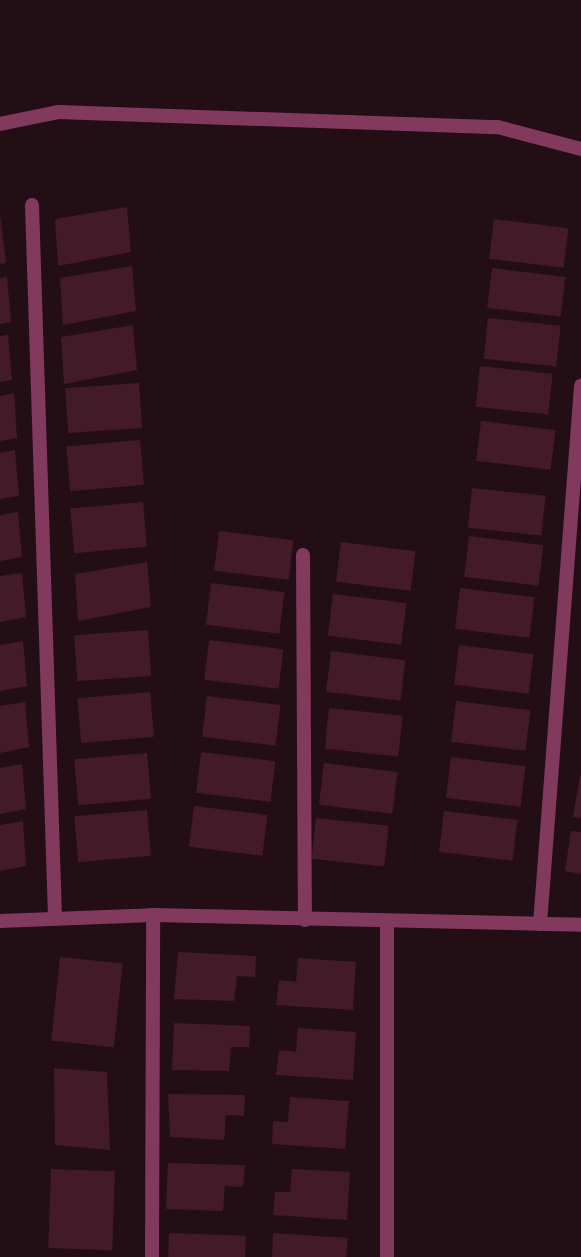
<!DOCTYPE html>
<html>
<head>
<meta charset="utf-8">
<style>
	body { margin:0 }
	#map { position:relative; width:581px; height:1257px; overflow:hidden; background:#230e15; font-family:Mulish,sans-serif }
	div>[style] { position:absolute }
	.building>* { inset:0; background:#431a28; transform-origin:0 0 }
	.minor>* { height:14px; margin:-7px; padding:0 7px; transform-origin:7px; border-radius:7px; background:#81395d }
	span { translate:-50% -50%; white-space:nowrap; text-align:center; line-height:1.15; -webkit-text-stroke:5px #230e15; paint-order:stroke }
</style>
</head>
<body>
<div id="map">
	<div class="building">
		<div style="clip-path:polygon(127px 207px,131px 252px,58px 266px,55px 219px)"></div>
		<div style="clip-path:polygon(0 215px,6px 263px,0 264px)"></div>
		<div style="left:494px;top:219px;width:75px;height:40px;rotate:7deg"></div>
		<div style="clip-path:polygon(132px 266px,136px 311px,63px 325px,60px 278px)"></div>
		<div style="left:492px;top:268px;width:74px;height:40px;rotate:7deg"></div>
		<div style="clip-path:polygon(7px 277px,11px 322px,0 324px,0 278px)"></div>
		<div style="left:488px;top:318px;width:73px;height:41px;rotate:6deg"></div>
		<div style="clip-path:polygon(133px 325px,137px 370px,64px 384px,61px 337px)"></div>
		<div style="clip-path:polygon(8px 335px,12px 380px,0 382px,0 336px)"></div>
		<div style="left:480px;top:366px;width:73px;height:41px;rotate:6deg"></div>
		<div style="left:139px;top:383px;width:45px;height:74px;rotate:86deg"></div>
		<div style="clip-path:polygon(14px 393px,17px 438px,0 441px,0 396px)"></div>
		<div style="left:481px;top:421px;width:75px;height:40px;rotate:7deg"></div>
		<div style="left:140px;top:440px;width:45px;height:74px;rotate:85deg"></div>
		<div style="clip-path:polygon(15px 450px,19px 496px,0 499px,0 453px)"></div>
		<div style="left:472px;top:488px;width:74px;height:40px;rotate:6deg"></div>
		<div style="left:143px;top:502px;width:45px;height:73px;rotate:85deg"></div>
		<div style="clip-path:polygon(18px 512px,22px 557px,0 561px,0 515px)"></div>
		<div style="left:219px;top:531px;width:75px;height:40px;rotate:7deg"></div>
		<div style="left:469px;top:536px;width:75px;height:41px;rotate:7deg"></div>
		<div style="left:341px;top:542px;width:75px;height:40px;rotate:7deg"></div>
		<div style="clip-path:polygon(147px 562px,151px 607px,78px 621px,75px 574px)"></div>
		<div style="clip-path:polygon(22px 573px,26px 617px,0 622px,0 576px)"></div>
		<div style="left:211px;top:583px;width:74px;height:42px;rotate:7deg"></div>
		<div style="left:460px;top:588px;width:75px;height:41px;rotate:7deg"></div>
		<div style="left:333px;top:594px;width:74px;height:42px;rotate:7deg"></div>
		<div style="left:148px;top:630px;width:46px;height:74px;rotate:86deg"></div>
		<div style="left:209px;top:640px;width:75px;height:40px;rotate:7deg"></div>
		<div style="clip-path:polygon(23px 641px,27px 686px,0 691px,0 645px)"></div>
		<div style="left:459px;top:645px;width:75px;height:40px;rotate:7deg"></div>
		<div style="left:331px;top:651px;width:75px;height:41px;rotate:7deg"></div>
		<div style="left:150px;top:692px;width:45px;height:73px;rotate:85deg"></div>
		<div style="left:207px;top:696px;width:74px;height:41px;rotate:7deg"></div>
		<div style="left:456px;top:701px;width:75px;height:41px;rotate:7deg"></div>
		<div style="clip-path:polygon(25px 702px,29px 747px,0 753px,0 706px)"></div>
		<div style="left:329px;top:708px;width:74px;height:41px;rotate:6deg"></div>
		<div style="left:201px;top:752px;width:75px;height:41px;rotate:7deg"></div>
		<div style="left:147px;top:753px;width:46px;height:73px;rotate:85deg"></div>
		<div style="left:451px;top:757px;width:75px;height:41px;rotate:7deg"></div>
		<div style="left:324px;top:763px;width:74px;height:42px;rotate:7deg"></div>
		<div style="clip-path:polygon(22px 764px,26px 809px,0 814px,0 768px)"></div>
		<div style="clip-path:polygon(580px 775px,581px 776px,581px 818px,573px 817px)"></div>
		<div style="left:194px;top:806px;width:74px;height:41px;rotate:7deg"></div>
		<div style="left:147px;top:810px;width:46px;height:73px;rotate:85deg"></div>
		<div style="left:444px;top:811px;width:74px;height:41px;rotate:7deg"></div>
		<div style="left:316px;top:818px;width:73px;height:41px;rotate:6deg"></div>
		<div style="clip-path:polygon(23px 821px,26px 866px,0 871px,0 825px)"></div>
		<div style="clip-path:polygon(571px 831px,581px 832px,581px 874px,565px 871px)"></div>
		<div style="clip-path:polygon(178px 952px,256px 956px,255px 977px,237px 976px,234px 1001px,174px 999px)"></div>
		<div style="left:60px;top:957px;width:63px;height:84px;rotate:6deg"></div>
		<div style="clip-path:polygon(298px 958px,356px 962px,353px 1010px,276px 1005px,279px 980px,296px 982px)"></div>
		<div style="clip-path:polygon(174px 1023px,250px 1026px,249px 1047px,231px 1047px,229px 1071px,172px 1070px)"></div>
		<div style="clip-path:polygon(298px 1028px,356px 1032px,353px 1080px,276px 1075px,279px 1050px,296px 1052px)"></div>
		<div style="clip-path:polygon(54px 1068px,107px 1072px,110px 1150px,55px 1145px)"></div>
		<div style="clip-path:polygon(168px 1094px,245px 1095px,244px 1116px,226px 1115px,224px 1140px,170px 1137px)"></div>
		<div style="clip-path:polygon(290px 1097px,349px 1101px,345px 1149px,272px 1144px,273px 1121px,288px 1122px)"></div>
		<div style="clip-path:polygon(168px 1163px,245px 1165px,243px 1187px,225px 1186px,223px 1211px,166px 1209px)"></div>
		<div style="left:51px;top:1169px;width:64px;height:79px;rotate:2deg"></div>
		<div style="clip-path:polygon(292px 1169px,350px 1172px,347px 1220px,273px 1215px,275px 1192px,290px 1192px)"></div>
		<div style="left:169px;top:1233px;width:77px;height:24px;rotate:2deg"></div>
		<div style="clip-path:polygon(273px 1233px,348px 1238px,346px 1257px,272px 1257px)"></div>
	</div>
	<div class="minor">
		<div style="left:0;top:124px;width:59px;rotate:-11.7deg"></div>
		<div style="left:58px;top:112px;width:440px;rotate:2deg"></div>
		<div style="left:498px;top:127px;width:86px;rotate:14.8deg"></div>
		<div style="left:32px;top:205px;width:713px;rotate:88.15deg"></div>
		<div style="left:303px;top:555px;width:365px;rotate:89.7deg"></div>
		<div style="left:0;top:921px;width:153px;rotate:-2.2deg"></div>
		<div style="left:153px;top:915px;width:428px;rotate:1.3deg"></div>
		<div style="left:540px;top:924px;width:540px;rotate:-85.64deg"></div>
		<div style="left:152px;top:1257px;width:342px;rotate:-89.8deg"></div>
		<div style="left:387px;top:1257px;width:334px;rotate:-90deg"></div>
	</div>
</div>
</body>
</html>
